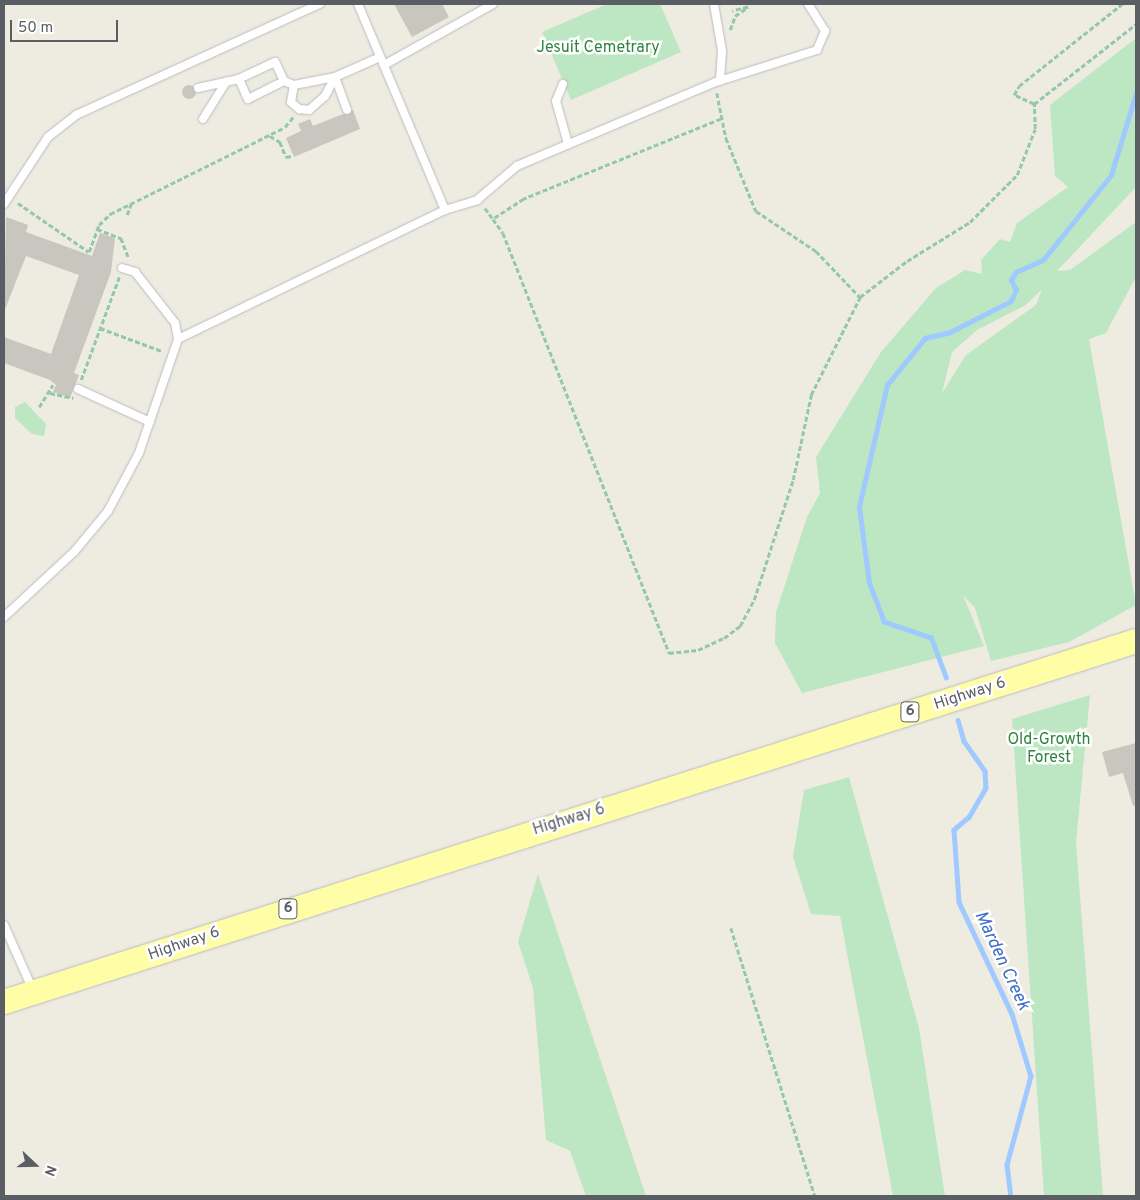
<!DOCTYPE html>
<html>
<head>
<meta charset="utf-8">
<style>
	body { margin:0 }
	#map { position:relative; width:1140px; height:1200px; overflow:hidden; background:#eeece1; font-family:Overpass,sans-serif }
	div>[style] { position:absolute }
	.green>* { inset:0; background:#bce7c2 }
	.stream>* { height:4.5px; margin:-2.25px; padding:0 2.25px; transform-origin:2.25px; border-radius:2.25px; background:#a0c9ff }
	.building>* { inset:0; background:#c8c6be }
	.round { border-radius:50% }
	.path>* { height:2.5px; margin-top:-1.25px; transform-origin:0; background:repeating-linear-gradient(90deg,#94c8aa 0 5px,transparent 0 7.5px) }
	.roads { filter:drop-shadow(0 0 1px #b9bbc1) drop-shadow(0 0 1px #b9bbc1) }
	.lane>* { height:8px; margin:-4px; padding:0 4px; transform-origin:4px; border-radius:4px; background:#fff }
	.primary>* { height:24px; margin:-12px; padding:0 12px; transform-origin:12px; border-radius:12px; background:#fffda5 }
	span { translate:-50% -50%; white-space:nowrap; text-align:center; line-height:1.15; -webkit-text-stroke:5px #fff; paint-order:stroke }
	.shield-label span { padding:1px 4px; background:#fff; border:1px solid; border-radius:4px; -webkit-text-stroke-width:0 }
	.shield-label { font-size:15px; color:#5a5d63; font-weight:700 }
	.park-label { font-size:16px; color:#308440 }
	.street-label { font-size:16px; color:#5a5d63 }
	.water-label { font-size:18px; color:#3d6ec8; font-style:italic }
	.frame { position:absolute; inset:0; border:5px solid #5a5d63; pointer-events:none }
	.north { position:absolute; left:10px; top:1140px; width:50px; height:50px; -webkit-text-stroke:4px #fff; paint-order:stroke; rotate:111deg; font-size:14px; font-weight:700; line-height:20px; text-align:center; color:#5a5d63 }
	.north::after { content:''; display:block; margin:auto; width:18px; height:22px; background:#5a5d63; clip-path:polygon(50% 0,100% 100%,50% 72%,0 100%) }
	.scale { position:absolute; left:10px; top:20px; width:108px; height:22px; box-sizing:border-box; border:2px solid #5a5d63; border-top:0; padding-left:6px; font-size:15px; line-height:18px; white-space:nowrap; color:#5a5d63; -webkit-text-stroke:4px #fff; paint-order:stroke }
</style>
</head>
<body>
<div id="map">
	<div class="green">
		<div style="clip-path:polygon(607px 4px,660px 4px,681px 52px,571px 100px,542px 32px)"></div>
		<div style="clip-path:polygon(evenodd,1136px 38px,1136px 187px,1057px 271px,1070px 270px,1136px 222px,1136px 277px,1106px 333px,1089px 339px,1136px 605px,1069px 642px,991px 661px,975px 608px,963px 595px,984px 646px,802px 693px,775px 643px,776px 612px,807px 517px,820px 493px,816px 457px,881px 352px,936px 288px,965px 270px,982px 274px,981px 260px,1000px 239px,1010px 242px,1017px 223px,1068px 187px,1055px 176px,1050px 105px,1136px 38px,1042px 289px,1036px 305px,966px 355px,942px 393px,952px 352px,977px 330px,1026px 305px,1042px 289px)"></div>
		<div style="clip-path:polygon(25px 402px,46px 424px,44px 436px,32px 434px,15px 418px,15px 407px)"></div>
		<div style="clip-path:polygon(1090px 695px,1076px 843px,1103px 1196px,1044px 1196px,1012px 719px)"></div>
		<div style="clip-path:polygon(849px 777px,919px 1028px,945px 1196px,893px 1196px,840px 916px,811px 914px,793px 857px,804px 790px)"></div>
		<div style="clip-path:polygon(538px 874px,646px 1196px,586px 1196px,570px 1151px,546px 1140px,533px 988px,518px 942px)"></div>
	</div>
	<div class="stream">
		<div style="left:946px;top:678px;width:43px;rotate:-110.6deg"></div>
		<div style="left:931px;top:638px;width:50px;rotate:-161.2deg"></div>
		<div style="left:884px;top:622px;width:42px;rotate:-111deg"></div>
		<div style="left:869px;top:583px;width:77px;rotate:-97.5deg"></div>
		<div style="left:859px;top:507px;width:125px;rotate:-77.1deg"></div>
		<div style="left:887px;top:385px;width:60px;rotate:-51deg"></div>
		<div style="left:925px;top:338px;width:26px;rotate:-13deg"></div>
		<div style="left:950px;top:332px;width:68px;rotate:-26.9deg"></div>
		<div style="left:1011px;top:301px;width:12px;rotate:-66deg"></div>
		<div style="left:1016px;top:290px;width:11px;rotate:-117deg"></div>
		<div style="left:1011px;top:280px;width:9px;rotate:-58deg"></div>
		<div style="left:1016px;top:272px;width:30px;rotate:-24deg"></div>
		<div style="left:1043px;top:260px;width:109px;rotate:-51.3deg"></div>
		<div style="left:1111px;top:175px;width:86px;rotate:-73deg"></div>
		<div style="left:958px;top:720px;width:22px;rotate:74deg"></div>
		<div style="left:964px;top:741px;width:37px;rotate:55deg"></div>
		<div style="left:985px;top:771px;width:17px;rotate:87deg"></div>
		<div style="left:986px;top:788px;width:34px;rotate:120deg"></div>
		<div style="left:969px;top:817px;width:20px;rotate:139deg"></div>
		<div style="left:954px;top:830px;width:72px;rotate:86deg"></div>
		<div style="left:959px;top:902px;width:124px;rotate:64.7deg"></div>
		<div style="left:1012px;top:1014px;width:65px;rotate:73deg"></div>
		<div style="left:1031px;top:1076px;width:92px;rotate:105.1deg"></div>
		<div style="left:1007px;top:1165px;width:31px;rotate:83deg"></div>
	</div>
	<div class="building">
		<div style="clip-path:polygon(394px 4px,442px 4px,449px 17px,412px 37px)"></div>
		<div class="round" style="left:182px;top:85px;width:14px;height:14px"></div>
		<div style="clip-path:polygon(353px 110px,360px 129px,294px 157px,286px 138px,301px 131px,298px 124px,310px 119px,313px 126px)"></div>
		<div style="clip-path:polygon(6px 217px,28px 225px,26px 232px,92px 256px,100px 233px,115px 238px,111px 272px,74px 373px,79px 375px,70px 398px,53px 392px,56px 385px,50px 380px,4px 363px,4px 337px,51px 354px,79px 275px,26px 256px,4px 312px)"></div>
		<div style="clip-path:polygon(1136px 743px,1136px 805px,1133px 806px,1123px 773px,1109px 777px,1102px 752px)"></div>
	</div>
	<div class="path">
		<div style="left:730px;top:30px;width:15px;rotate:-70deg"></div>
		<div style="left:735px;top:16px;width:16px;rotate:-35deg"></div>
		<div style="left:748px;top:7px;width:16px;rotate:166deg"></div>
		<div style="left:717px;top:93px;width:46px;rotate:78.7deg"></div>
		<div style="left:726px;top:138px;width:79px;rotate:67.7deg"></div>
		<div style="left:756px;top:211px;width:72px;rotate:33.7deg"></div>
		<div style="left:816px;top:251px;width:64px;rotate:46.3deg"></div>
		<div style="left:860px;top:297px;width:59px;rotate:-37.5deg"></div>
		<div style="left:907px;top:261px;width:74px;rotate:-31.8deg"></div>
		<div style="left:970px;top:222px;width:66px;rotate:-45deg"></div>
		<div style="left:1017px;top:175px;width:49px;rotate:-68.6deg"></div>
		<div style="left:1035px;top:129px;width:25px;rotate:-92deg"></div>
		<div style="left:1034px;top:104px;width:130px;rotate:-38.1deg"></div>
		<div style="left:1034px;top:104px;width:22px;rotate:-156deg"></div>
		<div style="left:1014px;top:95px;width:10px;rotate:-61deg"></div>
		<div style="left:1019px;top:86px;width:132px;rotate:-38.5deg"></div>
		<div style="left:721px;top:119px;width:213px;rotate:157.9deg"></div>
		<div style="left:524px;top:199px;width:37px;rotate:147deg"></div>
		<div style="left:493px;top:219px;width:17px;rotate:54deg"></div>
		<div style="left:503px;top:233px;width:452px;rotate:68.4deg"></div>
		<div style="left:669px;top:653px;width:29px;rotate:-6deg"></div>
		<div style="left:698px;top:650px;width:29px;rotate:-25deg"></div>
		<div style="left:724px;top:638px;width:20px;rotate:-37deg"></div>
		<div style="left:740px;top:626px;width:30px;rotate:-62deg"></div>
		<div style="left:754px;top:600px;width:126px;rotate:-72deg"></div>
		<div style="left:793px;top:480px;width:87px;rotate:-78deg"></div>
		<div style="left:811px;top:395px;width:110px;rotate:-63.4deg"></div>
		<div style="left:270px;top:136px;width:12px;rotate:31deg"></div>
		<div style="left:280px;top:142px;width:16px;rotate:68deg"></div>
		<div style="left:286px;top:157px;width:6px;rotate:-9deg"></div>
		<div style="left:18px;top:203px;width:86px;rotate:34.6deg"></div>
		<div style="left:89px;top:252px;width:29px;rotate:-70deg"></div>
		<div style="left:99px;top:225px;width:16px;rotate:-45deg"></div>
		<div style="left:110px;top:214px;width:195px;rotate:-26.4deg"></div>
		<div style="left:285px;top:127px;width:13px;rotate:-51deg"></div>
		<div style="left:485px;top:208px;width:14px;rotate:54deg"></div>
		<div style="left:127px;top:215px;width:12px;rotate:-70deg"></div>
		<div style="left:97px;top:229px;width:26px;rotate:21deg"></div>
		<div style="left:121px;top:238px;width:22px;rotate:69deg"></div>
		<div style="left:100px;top:328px;width:66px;rotate:20.4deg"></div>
		<div style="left:81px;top:380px;width:110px;rotate:-69.7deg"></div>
		<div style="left:50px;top:393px;width:24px;rotate:12deg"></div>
		<div style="left:39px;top:407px;width:26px;rotate:-58deg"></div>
		<div style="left:731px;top:928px;width:281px;rotate:72.6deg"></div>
	</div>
	<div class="roads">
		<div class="lane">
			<div style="left:358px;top:4px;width:224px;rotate:67.1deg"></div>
			<div style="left:714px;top:4px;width:48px;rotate:80.3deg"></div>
			<div style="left:722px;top:51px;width:30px;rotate:94deg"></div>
			<div style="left:384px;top:65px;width:125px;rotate:-29.2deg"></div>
			<div style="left:335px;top:77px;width:35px;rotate:70deg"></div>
			<div style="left:284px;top:81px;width:21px;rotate:-115deg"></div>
			<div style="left:275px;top:62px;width:40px;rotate:155deg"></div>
			<div style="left:239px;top:79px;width:22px;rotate:66deg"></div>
			<div style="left:248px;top:99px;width:40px;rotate:-26.6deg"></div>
			<div style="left:284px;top:81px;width:11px;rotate:22deg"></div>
			<div style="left:294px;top:85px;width:42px;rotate:-11deg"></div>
			<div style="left:335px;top:77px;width:49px;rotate:-24deg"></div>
			<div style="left:563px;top:84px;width:18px;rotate:112deg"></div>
			<div style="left:556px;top:101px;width:45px;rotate:74.4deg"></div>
			<div style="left:294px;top:85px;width:17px;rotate:100deg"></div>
			<div style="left:291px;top:102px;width:11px;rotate:41deg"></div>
			<div style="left:299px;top:109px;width:10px;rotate:6deg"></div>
			<div style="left:309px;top:110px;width:21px;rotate:-41deg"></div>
			<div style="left:325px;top:96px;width:21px;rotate:-62deg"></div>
			<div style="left:198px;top:88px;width:42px;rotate:-12.4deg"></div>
			<div style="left:203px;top:119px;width:44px;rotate:-58.1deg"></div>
			<div style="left:4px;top:204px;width:80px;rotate:-56.7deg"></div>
			<div style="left:48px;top:137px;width:36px;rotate:-38deg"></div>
			<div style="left:76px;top:115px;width:268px;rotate:-24.5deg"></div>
			<div style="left:122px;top:268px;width:14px;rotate:17deg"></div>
			<div style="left:135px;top:272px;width:65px;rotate:51.9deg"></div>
			<div style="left:175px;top:323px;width:16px;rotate:79deg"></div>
			<div style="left:78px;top:389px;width:79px;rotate:24.6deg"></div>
			<div style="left:4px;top:617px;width:96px;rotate:-42.9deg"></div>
			<div style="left:74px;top:552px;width:53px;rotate:-50.3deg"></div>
			<div style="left:108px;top:511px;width:66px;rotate:-61.9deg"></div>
			<div style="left:139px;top:453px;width:120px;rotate:-71.1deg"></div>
			<div style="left:178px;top:339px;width:297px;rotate:-25.8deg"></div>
			<div style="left:445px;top:210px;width:34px;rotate:-17deg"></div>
			<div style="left:477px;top:200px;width:52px;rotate:-40.4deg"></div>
			<div style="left:517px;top:166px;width:216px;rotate:-22.9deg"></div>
			<div style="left:716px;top:82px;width:106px;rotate:-17.6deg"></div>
			<div style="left:817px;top:50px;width:21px;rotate:-67deg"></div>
			<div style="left:825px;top:31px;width:32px;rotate:-122deg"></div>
			<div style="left:4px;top:925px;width:71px;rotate:66deg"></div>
		</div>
		<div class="primary">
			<div style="left:4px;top:1002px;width:1188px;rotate:-17.69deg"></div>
		</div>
	</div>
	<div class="shield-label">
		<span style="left:910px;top:712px">6</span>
		<span style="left:288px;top:909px">6</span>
	</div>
	<div class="park-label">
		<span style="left:598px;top:48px">Jesuit Cemetrary</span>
		<span style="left:1049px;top:749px">Old-Growth<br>Forest</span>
	</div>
	<div class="street-label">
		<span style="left:970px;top:694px;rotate:-18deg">Highway 6</span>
		<span style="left:569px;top:820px;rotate:-17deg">Highway 6</span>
		<span style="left:184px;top:944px;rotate:-19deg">Highway 6</span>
	</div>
	<div class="water-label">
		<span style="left:1001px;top:961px;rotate:65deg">Marden Creek</span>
	</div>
	<div class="frame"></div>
	<div class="north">N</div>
	<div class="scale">50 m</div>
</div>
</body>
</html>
